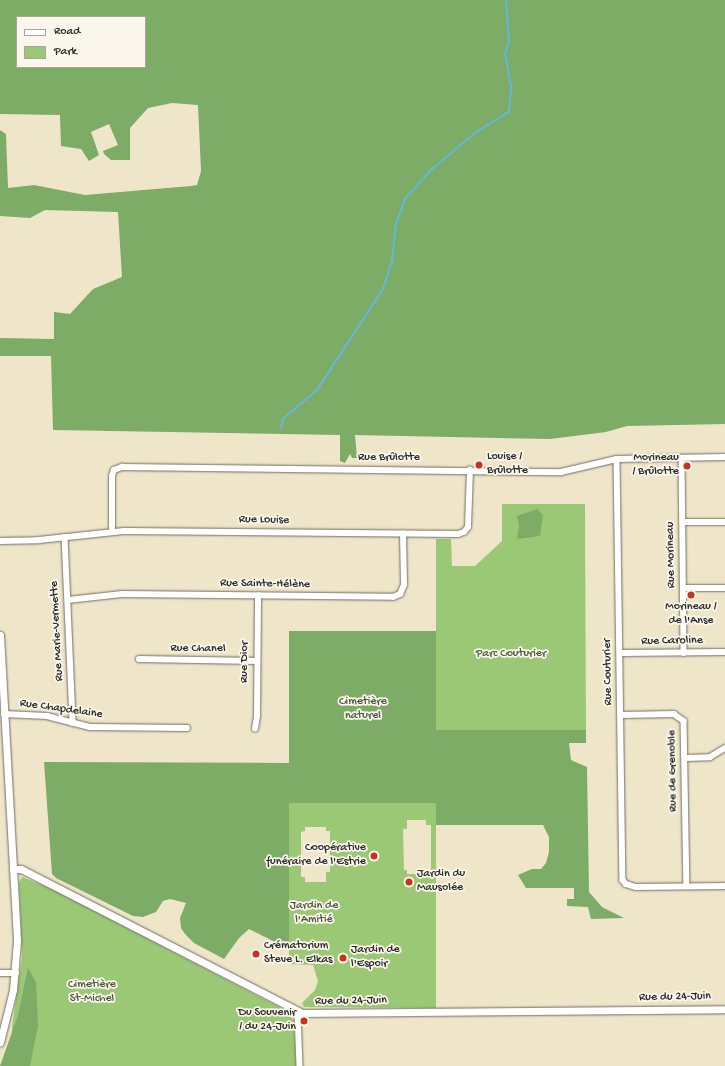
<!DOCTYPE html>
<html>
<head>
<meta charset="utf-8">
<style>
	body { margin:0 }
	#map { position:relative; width:725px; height:1066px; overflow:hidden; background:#efe6c9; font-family:"Gochi Hand",sans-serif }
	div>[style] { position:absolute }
	.green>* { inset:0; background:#9bc875 }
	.forest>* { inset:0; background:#7cac66 }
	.stream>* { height:1.5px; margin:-0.75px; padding:0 0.75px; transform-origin:0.75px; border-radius:0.75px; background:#63b7df }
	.roads { filter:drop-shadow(0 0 1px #706c62) drop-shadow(0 0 1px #706c62) }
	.minor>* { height:5.5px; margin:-2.75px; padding:0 2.75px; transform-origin:2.75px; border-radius:2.75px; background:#fff }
	.tertiary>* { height:7px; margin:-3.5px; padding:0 3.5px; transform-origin:3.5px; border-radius:3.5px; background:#fff }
	.dots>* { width:11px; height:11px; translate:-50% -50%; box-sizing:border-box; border:2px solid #fbf7ec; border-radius:50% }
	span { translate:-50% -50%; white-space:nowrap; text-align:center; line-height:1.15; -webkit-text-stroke:3.5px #fbf7ec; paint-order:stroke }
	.poi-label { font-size:12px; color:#2b2b2b }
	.left { translate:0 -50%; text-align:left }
	.right { translate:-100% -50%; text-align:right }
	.street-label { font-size:12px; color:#2b2b2b }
	.park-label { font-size:12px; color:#4d5a41 }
	.legend { position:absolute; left:16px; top:16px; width:130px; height:52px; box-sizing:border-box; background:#fbf7ec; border:1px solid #a8a59f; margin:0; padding:5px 7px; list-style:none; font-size:12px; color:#2b2b2b }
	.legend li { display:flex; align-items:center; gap:8px; height:20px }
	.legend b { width:20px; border:1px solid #a8a59f }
</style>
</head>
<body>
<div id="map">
	<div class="green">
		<div style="clip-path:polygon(evenodd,502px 504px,585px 504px,586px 730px,436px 731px,436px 1008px,304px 1007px,302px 1003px,315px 990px,318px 981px,313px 965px,289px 964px,289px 631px,436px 631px,436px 539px,451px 539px,452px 566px,475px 566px,502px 541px,502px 504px,407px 820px,426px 820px,426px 825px,431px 825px,431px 870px,427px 870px,427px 874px,407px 874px,407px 870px,404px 870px,403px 829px,407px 829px,407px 820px,502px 504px,305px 827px,326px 827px,326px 831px,330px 831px,330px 872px,326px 872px,326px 882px,305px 882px,305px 877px,301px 877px,301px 832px,305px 831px,305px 827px)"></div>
		<div style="clip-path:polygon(22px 877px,54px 890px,285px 1010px,294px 1021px,296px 1066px,11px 1066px,12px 1027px,22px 958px,19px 883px)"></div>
	</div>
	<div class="forest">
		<div style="clip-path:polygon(evenodd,0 0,725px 0,725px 424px,627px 426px,606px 432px,550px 439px,355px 435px,357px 458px,352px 458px,350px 454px,345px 463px,340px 461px,340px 435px,53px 430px,51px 356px,0 356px,0 338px,54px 339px,54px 312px,70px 314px,93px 289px,122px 277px,118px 212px,45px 210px,30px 218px,0 216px,0 130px,6px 134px,8px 188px,34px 185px,85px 195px,191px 186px,197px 185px,201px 171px,198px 105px,172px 103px,148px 108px,130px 128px,130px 160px,111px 160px,104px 154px,103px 151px,118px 145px,109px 124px,91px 132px,99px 155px,89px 161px,81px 149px,61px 146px,60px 115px,0 114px,0 0,17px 17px,145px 17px,145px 67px,17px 67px,17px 17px)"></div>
		<div style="clip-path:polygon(537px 509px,543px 515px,540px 536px,517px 539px,519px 525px,517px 516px)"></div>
		<div style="clip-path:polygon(289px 631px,436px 631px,436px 730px,586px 730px,586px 743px,569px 743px,571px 760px,587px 767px,589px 892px,602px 907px,624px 918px,591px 919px,588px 907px,567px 906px,567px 899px,574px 899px,574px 888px,526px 888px,518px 875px,532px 869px,541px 869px,546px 863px,549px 852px,549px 837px,543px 825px,436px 825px,436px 803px,289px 803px,289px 949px,249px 929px,239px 938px,224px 959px,194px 943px,185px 934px,181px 928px,180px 918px,186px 903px,170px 899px,163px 901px,156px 912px,143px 917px,133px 916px,56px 878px,52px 874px,44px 762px,289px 763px)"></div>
		<div style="clip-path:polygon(28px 968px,36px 982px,38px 1026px,30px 1066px,0 1066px,18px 1015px)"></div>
	</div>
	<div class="stream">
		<div style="left:281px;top:428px;width:9px;rotate:-77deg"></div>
		<div style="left:283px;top:419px;width:45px;rotate:-40.5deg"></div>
		<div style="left:317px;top:390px;width:121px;rotate:-56.8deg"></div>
		<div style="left:383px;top:289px;width:29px;rotate:-72deg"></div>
		<div style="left:392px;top:261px;width:37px;rotate:-84deg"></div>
		<div style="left:396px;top:224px;width:27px;rotate:-70deg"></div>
		<div style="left:405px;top:199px;width:39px;rotate:-48deg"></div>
		<div style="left:431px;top:170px;width:57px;rotate:-40.1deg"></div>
		<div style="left:475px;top:133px;width:40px;rotate:-32deg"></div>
		<div style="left:509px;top:112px;width:25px;rotate:-85deg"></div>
		<div style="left:511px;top:87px;width:34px;rotate:-100deg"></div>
		<div style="left:505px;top:54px;width:14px;rotate:-73deg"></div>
		<div style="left:509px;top:41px;width:41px;rotate:-94.2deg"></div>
	</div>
	<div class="roads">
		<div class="minor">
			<div style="left:682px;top:458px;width:195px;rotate:89.4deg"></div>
			<div style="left:617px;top:459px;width:421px;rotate:89.2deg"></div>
			<div style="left:623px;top:880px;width:5px;rotate:53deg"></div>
			<div style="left:626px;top:884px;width:10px;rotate:17deg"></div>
			<div style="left:636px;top:887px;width:89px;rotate:-0.6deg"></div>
			<div style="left:683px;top:522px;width:42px"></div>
			<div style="left:112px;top:531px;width:55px;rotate:-90deg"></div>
			<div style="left:112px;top:476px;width:6px;rotate:-72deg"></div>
			<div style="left:114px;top:470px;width:9px;rotate:-21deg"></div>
			<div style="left:122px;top:467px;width:439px;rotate:0.7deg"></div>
			<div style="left:561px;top:472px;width:57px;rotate:-13.1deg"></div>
			<div style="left:617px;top:459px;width:108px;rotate:-1.1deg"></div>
			<div style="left:65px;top:537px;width:186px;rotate:87.5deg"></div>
			<div style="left:0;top:541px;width:39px;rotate:-1deg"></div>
			<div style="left:39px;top:540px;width:85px;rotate:-6deg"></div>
			<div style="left:124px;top:531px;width:334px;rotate:0.5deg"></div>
			<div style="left:458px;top:534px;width:6px;rotate:-18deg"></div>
			<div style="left:464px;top:532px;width:6px;rotate:-51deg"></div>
			<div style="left:468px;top:527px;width:57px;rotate:-88deg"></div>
			<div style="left:683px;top:588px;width:42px"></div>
			<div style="left:68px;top:600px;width:54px;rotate:-6.3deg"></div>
			<div style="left:122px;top:594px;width:271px;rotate:0.6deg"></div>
			<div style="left:393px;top:597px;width:8px;rotate:-23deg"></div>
			<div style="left:400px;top:594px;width:10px;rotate:-66deg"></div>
			<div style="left:404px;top:585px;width:51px;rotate:-91.1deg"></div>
			<div style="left:620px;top:653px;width:105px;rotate:-0.5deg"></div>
			<div style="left:139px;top:659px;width:118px;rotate:1deg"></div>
			<div style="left:4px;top:714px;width:43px;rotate:2.7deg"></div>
			<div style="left:47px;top:716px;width:44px;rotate:14.3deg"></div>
			<div style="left:90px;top:727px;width:97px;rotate:0.6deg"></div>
			<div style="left:621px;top:715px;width:53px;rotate:-1.1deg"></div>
			<div style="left:674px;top:714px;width:12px;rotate:35deg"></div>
			<div style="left:684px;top:721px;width:165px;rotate:89deg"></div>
			<div style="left:255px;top:729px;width:13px;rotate:-81deg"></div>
			<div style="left:257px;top:716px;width:120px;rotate:-89.5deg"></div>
			<div style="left:686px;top:758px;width:24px;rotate:-2deg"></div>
			<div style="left:710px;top:757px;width:17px;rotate:-31deg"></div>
			<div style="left:0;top:973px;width:16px"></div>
			<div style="left:298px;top:1012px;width:54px;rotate:87.9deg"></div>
		</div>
		<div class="tertiary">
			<div style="left:0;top:635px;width:306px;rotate:86.8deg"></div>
			<div style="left:17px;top:941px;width:49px;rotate:94.7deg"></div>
			<div style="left:13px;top:990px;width:54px;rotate:104deg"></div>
			<div style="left:13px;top:869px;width:8px"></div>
			<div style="left:21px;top:869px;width:316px;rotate:27.1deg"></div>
			<div style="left:302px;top:1013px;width:423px;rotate:-0.5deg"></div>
		</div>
	</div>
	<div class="dots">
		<div style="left:479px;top:465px;background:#c8321e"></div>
		<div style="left:687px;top:466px;background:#c8321e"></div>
		<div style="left:691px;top:595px;background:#c8321e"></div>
		<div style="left:374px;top:856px;background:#c8321e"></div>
		<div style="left:409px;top:882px;background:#c8321e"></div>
		<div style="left:256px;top:954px;background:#c8321e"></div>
		<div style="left:343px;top:958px;background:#c8321e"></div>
		<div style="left:304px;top:1021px;background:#c8321e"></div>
	</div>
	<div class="poi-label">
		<span class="left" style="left:487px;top:465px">Louise /<br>Brûlotte</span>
		<span class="right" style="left:679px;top:466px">Morineau<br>/ Brûlotte</span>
		<span style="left:691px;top:615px">Morineau /<br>de l'Anse</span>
		<span class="right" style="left:366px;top:856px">Coopérative<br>funéraire de l'Estrie</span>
		<span class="left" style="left:417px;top:882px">Jardin du<br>Mausolée</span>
		<span class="left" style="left:264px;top:954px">Crématorium<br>Steve L. Elkas</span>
		<span class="left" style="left:351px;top:958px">Jardin de<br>l'Espoir</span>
		<span class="right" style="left:296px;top:1021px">Du Souvenir<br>/ du 24-Juin</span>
	</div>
	<div class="street-label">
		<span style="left:389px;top:459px">Rue Brûlotte</span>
		<span style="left:264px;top:521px;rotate:1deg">Rue Louise</span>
		<span style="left:672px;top:555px;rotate:-91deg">Rue Morineau</span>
		<span style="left:265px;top:585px;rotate:1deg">Rue Sainte-Hélène</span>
		<span style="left:58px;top:631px;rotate:-93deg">Rue Marie-Vermette</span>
		<span style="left:672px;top:642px;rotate:-1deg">Rue Caroline</span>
		<span style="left:198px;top:650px">Rue Chanel</span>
		<span style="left:246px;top:662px;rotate:-90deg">Rue Dior</span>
		<span style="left:609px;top:672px;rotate:-91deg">Rue Couturier</span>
		<span style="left:61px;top:710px;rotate:8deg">Rue Chapdelaine</span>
		<span style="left:674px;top:771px;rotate:-91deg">Rue de Grenoble</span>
		<span style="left:675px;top:998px;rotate:-1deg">Rue du 24-Juin</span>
		<span style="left:351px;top:1002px;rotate:-1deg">Rue du 24-Juin</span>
	</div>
	<div class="park-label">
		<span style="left:511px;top:655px">Parc Couturier</span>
		<span style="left:363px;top:710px">Cimetière<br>naturel</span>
		<span style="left:314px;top:914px">Jardin de<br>l'Amitié</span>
		<span style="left:92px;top:993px">Cimetière<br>St-Michel</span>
	</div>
	<ul class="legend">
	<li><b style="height:5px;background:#fff"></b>Road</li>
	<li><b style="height:11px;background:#9bc875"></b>Park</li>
	</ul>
</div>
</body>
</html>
